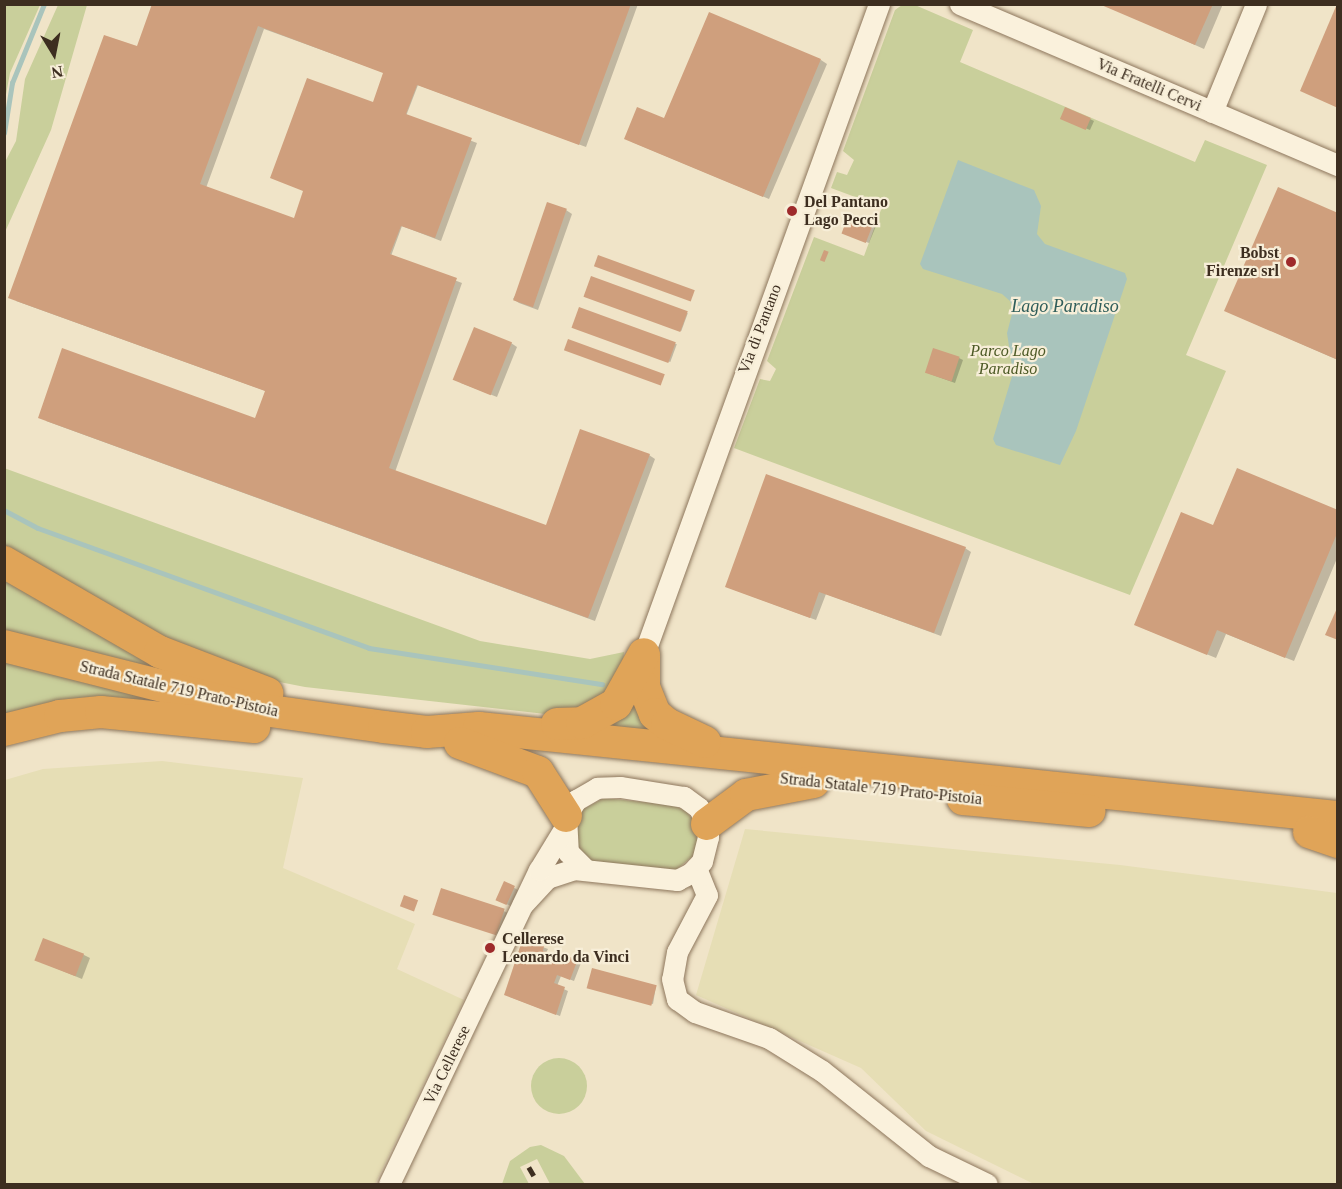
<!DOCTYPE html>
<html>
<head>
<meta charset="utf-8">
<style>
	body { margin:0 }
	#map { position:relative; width:1342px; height:1189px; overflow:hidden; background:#f0e4c8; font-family:Georgia,serif }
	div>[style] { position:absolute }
	.farmland>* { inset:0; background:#e6deb5 }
	.green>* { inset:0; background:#c9cf9b }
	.round { border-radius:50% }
	.water>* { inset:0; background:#a9c4bc }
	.shadow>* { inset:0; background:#0003; transform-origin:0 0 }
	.stream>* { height:4.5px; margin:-2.25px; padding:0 2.25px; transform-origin:2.25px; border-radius:2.25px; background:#a9c4bc }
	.building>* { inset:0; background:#cf9f7d; transform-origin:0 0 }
	.roads { filter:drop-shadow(0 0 2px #8d765c) drop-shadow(0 0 2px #8d765c) }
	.minor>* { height:21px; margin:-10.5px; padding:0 10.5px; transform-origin:10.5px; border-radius:10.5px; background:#faf1dc }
	.highway>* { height:32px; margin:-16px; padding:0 16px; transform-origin:16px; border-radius:16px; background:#e0a458 }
	.rail>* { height:4.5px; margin-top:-2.25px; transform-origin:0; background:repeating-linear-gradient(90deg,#3d2e20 0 10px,transparent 0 20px) }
	.dots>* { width:16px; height:16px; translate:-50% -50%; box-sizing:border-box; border:3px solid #f7eed8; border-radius:50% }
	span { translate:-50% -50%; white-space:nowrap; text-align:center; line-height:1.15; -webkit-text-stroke:4.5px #f7eed8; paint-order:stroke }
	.street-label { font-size:16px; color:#3d2e20 }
	.poi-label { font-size:16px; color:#3d2e20; font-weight:700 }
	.left { translate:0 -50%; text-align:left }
	.right { translate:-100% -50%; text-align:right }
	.park-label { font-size:16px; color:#4d5a26; font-style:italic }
	.water-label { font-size:18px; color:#2f5d5a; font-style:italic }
	.frame { position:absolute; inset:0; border:6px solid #3d2e20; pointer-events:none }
	.north { position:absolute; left:24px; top:24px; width:60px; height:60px; -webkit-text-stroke:4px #f7eed8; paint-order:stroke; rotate:170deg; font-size:16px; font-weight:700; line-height:24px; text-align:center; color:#3d2e20 }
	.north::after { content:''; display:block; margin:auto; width:21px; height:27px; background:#3d2e20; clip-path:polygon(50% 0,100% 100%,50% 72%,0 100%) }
</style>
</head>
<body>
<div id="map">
	<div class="farmland">
		<div style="clip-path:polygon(162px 761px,303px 778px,283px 868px,415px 924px,397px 969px,464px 1000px,375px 1184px,5px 1184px,5px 780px,43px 769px)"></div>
		<div style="clip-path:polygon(745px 829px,1120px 865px,1337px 893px,1337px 1184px,1034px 1184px,926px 1131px,861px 1068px,696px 995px)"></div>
	</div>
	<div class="green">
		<div style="clip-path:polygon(5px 4px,40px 5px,10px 73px,5px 100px)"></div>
		<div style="clip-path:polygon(58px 5px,87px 5px,51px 130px,5px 232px,5px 162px,16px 141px,25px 79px)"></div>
		<div style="clip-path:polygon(915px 5px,973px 30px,960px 62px,1195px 162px,1205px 140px,1267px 165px,1186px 355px,1226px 371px,1130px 595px,734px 448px,760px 379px,770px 381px,776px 369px,767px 361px,814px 237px,864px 256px,882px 207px,831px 188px,837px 172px,847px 175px,854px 160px,843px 151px,895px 10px,902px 5px)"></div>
		<div style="clip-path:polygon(4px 468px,480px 641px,590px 659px,624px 652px,621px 686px,572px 717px,305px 687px,224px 671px,5px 554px)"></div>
		<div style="clip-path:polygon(4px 571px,231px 689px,5px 635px)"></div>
		<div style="clip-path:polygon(4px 658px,227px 715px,5px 723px)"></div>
		<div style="clip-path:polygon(631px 697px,662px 735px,601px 725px)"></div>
		<div style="clip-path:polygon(604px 798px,672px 805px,686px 811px,696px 824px,698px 839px,694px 855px,676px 870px,593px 863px,576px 848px,578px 812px)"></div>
		<div class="round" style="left:531px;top:1058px;width:56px;height:56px"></div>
		<div style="clip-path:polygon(541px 1145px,564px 1156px,585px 1184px,550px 1184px,537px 1159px,520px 1167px,529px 1184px,502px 1184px,510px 1161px,530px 1147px)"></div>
	</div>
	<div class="water">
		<div style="clip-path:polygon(958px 160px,1034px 190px,1041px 206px,1037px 234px,1045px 244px,1125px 273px,1127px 279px,1076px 431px,1060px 465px,996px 445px,993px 439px,1013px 373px,1007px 333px,1013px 310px,1010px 301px,1002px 294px,923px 269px,920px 264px)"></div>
	</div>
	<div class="shadow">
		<div style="clip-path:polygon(evenodd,153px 4px,638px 4px,586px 147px,418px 85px,406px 116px,477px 143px,441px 241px,402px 226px,391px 256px,462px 283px,395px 472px,546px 527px,649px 455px,655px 459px,595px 621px,46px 421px,256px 420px,266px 391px,16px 301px,138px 48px,153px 4px,264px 29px,385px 73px,374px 104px,295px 220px,206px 188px,264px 29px)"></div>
		<div style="clip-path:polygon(1103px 4px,1223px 4px,1204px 49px)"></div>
		<div style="clip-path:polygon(821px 60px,827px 64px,769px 199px,632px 142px,665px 120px)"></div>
		<div style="clip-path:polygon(1090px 119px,1094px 121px,1090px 130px,1065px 120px)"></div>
		<div style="clip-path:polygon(566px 210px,572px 214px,538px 310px,519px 303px,513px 299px)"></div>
		<div style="clip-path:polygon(1338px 214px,1338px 360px,1226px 311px)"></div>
		<div style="clip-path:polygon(872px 224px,876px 226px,869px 243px,847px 235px)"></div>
		<div style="left:591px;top:278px;width:103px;height:19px;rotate:20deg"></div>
		<div style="left:580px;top:309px;width:103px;height:19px;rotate:20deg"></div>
		<div style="clip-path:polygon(511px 343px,517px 347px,497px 397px,461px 383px)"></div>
		<div style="clip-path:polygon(959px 358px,963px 360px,955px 383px,930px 374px)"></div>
		<div style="clip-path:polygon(1338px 511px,1338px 556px,1294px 661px,1226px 634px,1216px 658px,1145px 629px,1214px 527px)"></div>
		<div style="clip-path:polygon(965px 548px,971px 552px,941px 636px,826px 594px,816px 620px,727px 587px)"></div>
		<div style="clip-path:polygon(505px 883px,518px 890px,511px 906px,501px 902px)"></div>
		<div style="clip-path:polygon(441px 890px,509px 913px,501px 937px)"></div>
		<div style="clip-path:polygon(524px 940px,548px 949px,546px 953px,581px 963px,574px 981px,561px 976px,557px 986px,568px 991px,560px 1016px,510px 997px)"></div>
		<div style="clip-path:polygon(84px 955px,90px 958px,82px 979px,36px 960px)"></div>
		<div style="clip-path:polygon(656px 986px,653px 1004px,590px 988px)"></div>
	</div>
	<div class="stream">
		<div style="left:4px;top:133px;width:51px;rotate:-80.9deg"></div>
		<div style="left:12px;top:83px;width:85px;rotate:-67.9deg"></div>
		<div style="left:4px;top:510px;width:38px;rotate:28deg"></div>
		<div style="left:38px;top:528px;width:352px;rotate:19.9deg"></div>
		<div style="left:369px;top:648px;width:236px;rotate:8.8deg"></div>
	</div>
	<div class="building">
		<div style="clip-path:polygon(evenodd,152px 4px,631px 4px,579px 145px,417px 85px,406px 114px,472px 138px,435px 238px,401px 226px,390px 254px,457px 278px,389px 468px,546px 525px,580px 429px,650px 454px,588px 618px,38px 418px,62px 348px,255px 418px,265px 391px,8px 298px,104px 35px,137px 46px,152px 4px,258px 26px,383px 73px,373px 102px,307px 78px,270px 178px,303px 191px,294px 218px,200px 184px,258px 26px)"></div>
		<div style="clip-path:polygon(1099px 4px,1213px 4px,1195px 45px)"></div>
		<div style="clip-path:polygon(1337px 4px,1338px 4px,1338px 108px,1300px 91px)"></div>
		<div style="clip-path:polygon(709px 12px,821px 59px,763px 197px,624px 139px,637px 107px,664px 118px)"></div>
		<div style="left:1065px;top:107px;width:28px;height:13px;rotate:23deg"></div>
		<div style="clip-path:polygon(1278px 187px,1338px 213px,1338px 360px,1224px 311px)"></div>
		<div style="left:547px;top:202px;width:21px;height:104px;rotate:19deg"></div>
		<div style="left:849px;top:214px;width:26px;height:21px;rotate:21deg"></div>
		<div style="left:824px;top:250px;width:5px;height:11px;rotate:22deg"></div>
		<div style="left:598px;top:255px;width:103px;height:12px;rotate:20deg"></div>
		<div style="left:591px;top:276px;width:103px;height:22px;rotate:20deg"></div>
		<div style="left:579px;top:307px;width:103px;height:22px;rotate:20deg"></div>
		<div style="left:474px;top:327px;width:41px;height:57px;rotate:22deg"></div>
		<div style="left:568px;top:339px;width:103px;height:12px;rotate:20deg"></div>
		<div style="left:933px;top:348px;width:28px;height:26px;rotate:18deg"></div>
		<div style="clip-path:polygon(1237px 468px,1338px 510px,1338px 531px,1285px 658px,1217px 630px,1207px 655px,1134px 625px,1181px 512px,1213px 525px)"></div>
		<div style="clip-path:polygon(766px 474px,966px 547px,934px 633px,819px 592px,810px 618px,725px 587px)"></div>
		<div style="clip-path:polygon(1338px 606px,1338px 640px,1325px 635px)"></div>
		<div style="left:504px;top:881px;width:12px;height:21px;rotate:24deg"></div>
		<div style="left:441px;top:888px;width:67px;height:28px;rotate:18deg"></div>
		<div style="left:404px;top:895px;width:15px;height:12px;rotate:20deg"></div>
		<div style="left:43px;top:938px;width:44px;height:24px;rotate:21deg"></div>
		<div style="clip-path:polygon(523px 938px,544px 946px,543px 951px,578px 959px,570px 980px,557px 975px,554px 983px,565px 987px,556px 1015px,504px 995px)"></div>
		<div style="left:592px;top:968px;width:67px;height:21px;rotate:15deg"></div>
	</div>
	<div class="roads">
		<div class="minor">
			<div style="left:960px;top:4px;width:411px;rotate:23.1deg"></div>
			<div style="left:1212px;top:112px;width:117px;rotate:-67.8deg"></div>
			<div style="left:644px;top:654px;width:691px;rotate:-70.12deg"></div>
			<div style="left:696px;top:868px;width:29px;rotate:68deg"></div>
			<div style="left:707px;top:895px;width:64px;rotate:117.8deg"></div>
			<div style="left:677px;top:952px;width:27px;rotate:100deg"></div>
			<div style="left:672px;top:979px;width:21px;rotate:76deg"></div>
			<div style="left:677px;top:999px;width:22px;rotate:36deg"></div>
			<div style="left:695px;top:1012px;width:78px;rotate:19.4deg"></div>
			<div style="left:769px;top:1038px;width:62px;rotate:31.9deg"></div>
			<div style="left:822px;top:1071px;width:137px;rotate:38.5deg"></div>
			<div style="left:929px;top:1156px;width:64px;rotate:25.8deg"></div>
			<div style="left:523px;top:904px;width:35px;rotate:-47deg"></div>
			<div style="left:547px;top:878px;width:28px;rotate:-18deg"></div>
			<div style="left:574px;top:869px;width:104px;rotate:6.1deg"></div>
			<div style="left:677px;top:880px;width:16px;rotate:-27deg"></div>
			<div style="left:691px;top:873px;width:16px;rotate:-47deg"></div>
			<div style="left:702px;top:861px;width:25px;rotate:-76deg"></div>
			<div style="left:708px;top:837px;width:13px;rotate:-94deg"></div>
			<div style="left:707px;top:824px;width:18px;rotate:-117deg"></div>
			<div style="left:699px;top:808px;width:19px;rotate:-144deg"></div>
			<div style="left:684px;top:797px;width:65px;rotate:-171.1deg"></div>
			<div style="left:620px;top:787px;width:23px;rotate:178deg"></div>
			<div style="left:597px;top:788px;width:24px;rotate:150deg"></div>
			<div style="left:576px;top:800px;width:19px;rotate:122deg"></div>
			<div style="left:566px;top:816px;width:36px;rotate:87deg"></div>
			<div style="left:568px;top:852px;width:23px;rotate:45deg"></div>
			<div style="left:389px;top:1184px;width:348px;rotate:-64.5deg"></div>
			<div style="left:539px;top:870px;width:48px;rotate:-58.6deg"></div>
		</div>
		<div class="highway">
			<div style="left:4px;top:562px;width:180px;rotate:30deg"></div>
			<div style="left:160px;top:652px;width:115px;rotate:21deg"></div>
			<div style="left:4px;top:646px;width:253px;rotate:14.2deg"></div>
			<div style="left:249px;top:708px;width:136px;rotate:8deg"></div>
			<div style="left:384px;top:727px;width:43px;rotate:6.6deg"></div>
			<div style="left:427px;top:732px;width:52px;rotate:-4.4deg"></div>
			<div style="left:479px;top:728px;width:864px;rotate:5.92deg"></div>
			<div style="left:644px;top:656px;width:31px;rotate:90deg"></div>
			<div style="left:644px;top:687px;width:29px;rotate:68deg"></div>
			<div style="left:655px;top:714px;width:16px;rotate:40deg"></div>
			<div style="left:667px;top:724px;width:42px;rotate:25.3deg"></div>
			<div style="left:557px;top:724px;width:25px;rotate:-2deg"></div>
			<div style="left:582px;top:723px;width:39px;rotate:-29deg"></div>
			<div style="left:616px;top:704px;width:57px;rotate:-60.8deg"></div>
			<div style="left:4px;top:730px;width:58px;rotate:-14deg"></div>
			<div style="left:60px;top:716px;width:41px;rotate:-5.6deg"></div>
			<div style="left:101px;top:712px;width:154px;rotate:5.6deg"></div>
			<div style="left:460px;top:743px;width:83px;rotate:20.4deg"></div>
			<div style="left:538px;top:772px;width:52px;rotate:57.5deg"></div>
			<div style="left:963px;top:799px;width:127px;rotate:5.4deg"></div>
			<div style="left:707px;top:824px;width:49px;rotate:-36.6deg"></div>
			<div style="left:746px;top:795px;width:69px;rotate:-10.8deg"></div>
			<div style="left:1309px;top:832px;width:31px;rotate:19deg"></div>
		</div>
	</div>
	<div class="rail">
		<div style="left:529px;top:1167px;width:20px;rotate:60deg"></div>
	</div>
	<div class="dots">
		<div style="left:792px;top:211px;background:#9e2a2b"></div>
		<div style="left:1291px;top:262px;background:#9e2a2b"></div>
		<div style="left:490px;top:948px;background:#9e2a2b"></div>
	</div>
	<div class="street-label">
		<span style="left:1149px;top:85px;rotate:23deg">Via Fratelli Cervi</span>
		<span style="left:760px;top:329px;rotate:-69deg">Via di Pantano</span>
		<span style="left:179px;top:689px;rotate:13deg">Strada Statale 719 Prato-Pistoia</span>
		<span style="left:881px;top:789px;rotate:6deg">Strada Statale 719 Prato-Pistoia</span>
		<span style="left:447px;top:1065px;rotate:-64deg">Via Cellerese</span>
	</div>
	<div class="poi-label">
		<span class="left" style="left:804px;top:211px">Del Pantano<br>Lago Pecci</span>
		<span class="right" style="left:1279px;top:262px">Bobst<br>Firenze srl</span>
		<span class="left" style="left:502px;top:948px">Cellerese<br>Leonardo da Vinci</span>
	</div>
	<div class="park-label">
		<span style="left:1008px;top:360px">Parco Lago<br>Paradiso</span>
	</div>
	<div class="water-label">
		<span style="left:1065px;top:306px">Lago Paradiso</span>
	</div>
	<div class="frame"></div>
	<div class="north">N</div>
</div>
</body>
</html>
